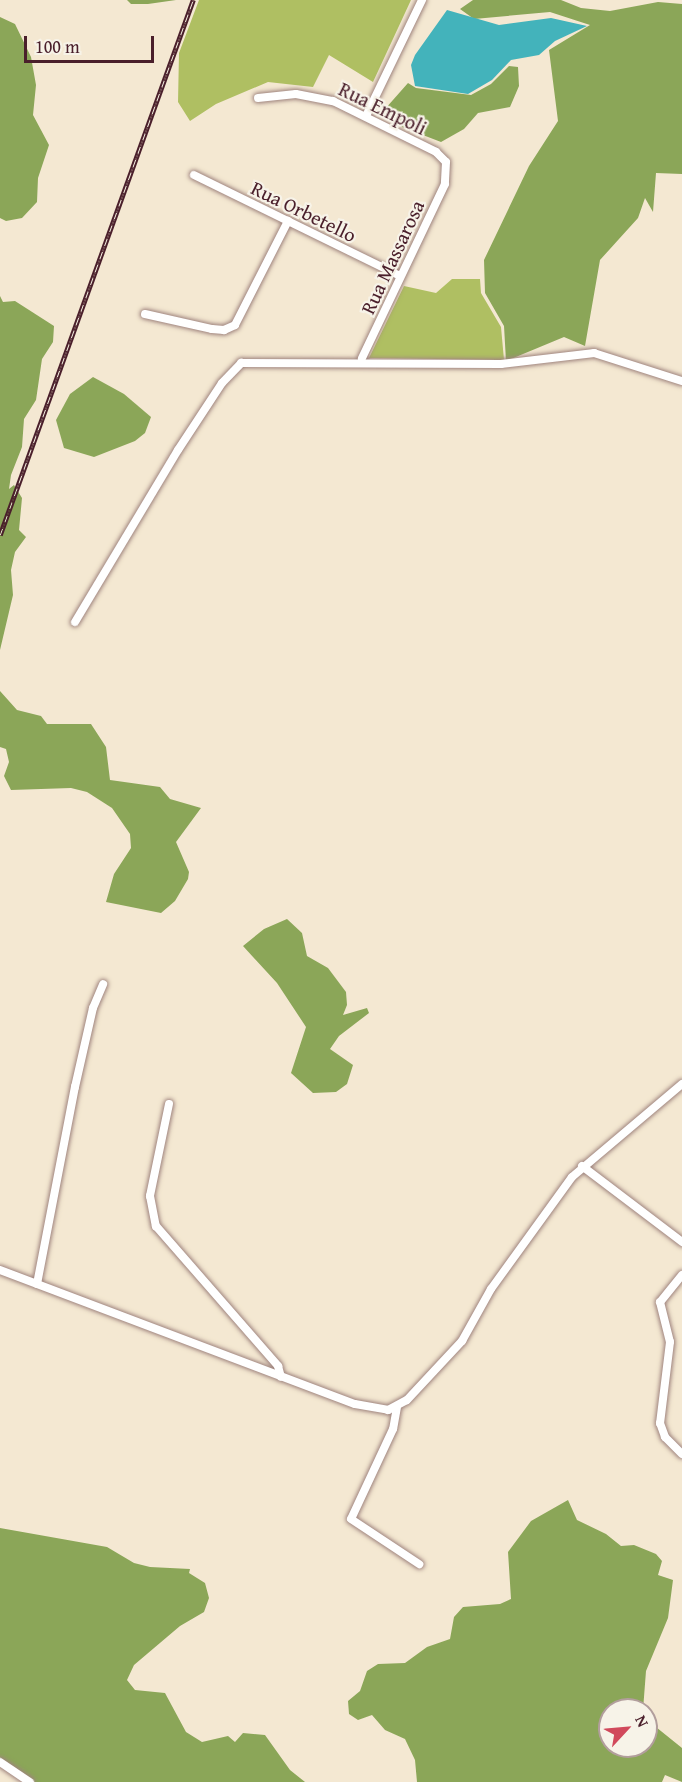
<!DOCTYPE html>
<html>
<head>
<meta charset="utf-8">
<style>
	body { margin:0 }
	#map { position:relative; width:682px; height:1782px; overflow:hidden; background:#f4e8d2; font-family:"Gentium Book Plus",serif }
	div>[style] { position:absolute }
	.green>* { inset:0; background:#afbf62 }
	.forest>* { inset:0; background:#8ba658 }
	.water>* { inset:0; background:#43b3bb }
	.roads { filter:drop-shadow(0 0 2px #9f847e) drop-shadow(0 0 2px #9f847e) }
	.street>* { height:8px; margin:-4px; padding:0 4px; transform-origin:4px; border-radius:4px; background:#fff }
	.rail>* { height:4.5px; margin-top:-2.25px; transform-origin:0; background:repeating-linear-gradient(90deg,#f7f3e8 0 7px,#4a1f2b 0 14px); box-sizing:border-box; border-block:2px solid #4a1f2b }
	span { translate:-50% -50%; white-space:nowrap; text-align:center; line-height:1.15; -webkit-text-stroke:4.5px #f7f3e8; paint-order:stroke }
	.street-label { font-size:20px; color:#4a1f2b }
	.north { position:absolute; left:598px; top:1698px; width:60px; height:60px; box-sizing:border-box; background:#f7f3e8; border:2px solid #b29e9c; border-radius:50%; rotate:64deg; font-size:16px; font-weight:700; line-height:24px; text-align:center; color:#4a1f2b }
	.north::after { content:''; display:block; margin:auto; width:21px; height:27px; background:#d1495b; clip-path:polygon(50% 0,100% 100%,50% 72%,0 100%) }
	.scale { position:absolute; left:24px; top:36px; width:130px; height:27px; box-sizing:border-box; border:3px solid #4a1f2b; border-top:0; padding-left:8px; font-size:18px; line-height:21px; white-space:nowrap; color:#4a1f2b; -webkit-text-stroke:4px #f7f3e8; paint-order:stroke }
</style>
</head>
<body>
<div id="map">
	<div class="green">
		<div style="clip-path:polygon(199px 0,411px 0,373px 82px,329px 55px,313px 87px,268px 82px,216px 104px,190px 121px,178px 102px,179px 53px)"></div>
		<div style="clip-path:polygon(452px 279px,480px 279px,481px 293px,501px 327px,504px 360px,369px 358px,404px 286px,436px 293px)"></div>
	</div>
	<div class="forest">
		<div style="clip-path:polygon(127px 0,176px 0,148px 4px,131px 4px)"></div>
		<div style="clip-path:polygon(473px 0,561px 0,581px 8px,610px 11px,658px 2px,682px 4px,682px 174px,656px 173px,653px 212px,645px 198px,638px 218px,600px 260px,585px 346px,564px 337px,506px 361px,504px 326px,485px 293px,484px 260px,529px 166px,558px 121px,549px 50px,590px 25px,550px 12px,474px 19px,460px 9px)"></div>
		<div style="clip-path:polygon(0 17px,15px 24px,31px 57px,36px 85px,33px 115px,49px 145px,38px 178px,37px 202px,22px 218px,6px 221px,0 218px)"></div>
		<div style="clip-path:polygon(509px 66px,518px 67px,519px 86px,510px 107px,478px 113px,464px 129px,441px 142px,402px 127px,397px 117px,385px 109px,408px 83px,416px 88px,471px 95px,491px 84px)"></div>
		<div style="clip-path:polygon(0 296px,3px 302px,15px 301px,54px 326px,53px 342px,42px 359px,36px 400px,24px 419px,22px 447px,11px 475px,9px 489px,14px 485px,22px 498px,19px 530px,26px 537px,15px 552px,11px 570px,13px 595px,0 650px)"></div>
		<div style="clip-path:polygon(93px 377px,124px 394px,151px 417px,145px 433px,135px 441px,94px 457px,64px 448px,56px 420px,70px 394px)"></div>
		<div style="clip-path:polygon(0 691px,17px 710px,41px 716px,47px 724px,91px 724px,106px 747px,110px 780px,160px 787px,170px 799px,201px 808px,176px 842px,189px 872px,188px 879px,175px 901px,161px 913px,106px 902px,114px 874px,131px 848px,130px 834px,112px 808px,87px 792px,71px 788px,11px 790px,4px 776px,9px 762px,6px 749px,0 747px)"></div>
		<div style="clip-path:polygon(287px 919px,302px 933px,307px 956px,328px 968px,346px 992px,347px 1005px,343px 1015px,367px 1008px,369px 1013px,339px 1036px,330px 1049px,353px 1065px,347px 1084px,336px 1092px,313px 1093px,291px 1073px,306px 1027px,277px 983px,243px 946px,264px 929px)"></div>
		<div style="clip-path:polygon(568px 1500px,577px 1520px,606px 1534px,621px 1546px,634px 1545px,656px 1554px,662px 1561px,658px 1575px,673px 1580px,668px 1618px,646px 1671px,643px 1710px,610px 1710px,610px 1746px,646px 1746px,646px 1719px,682px 1748px,682px 1782px,665px 1775px,662px 1782px,417px 1782px,415px 1760px,405px 1739px,385px 1730px,372px 1715px,358px 1720px,349px 1714px,348px 1701px,360px 1691px,367px 1671px,378px 1664px,405px 1663px,427px 1647px,450px 1639px,454px 1617px,463px 1607px,500px 1604px,511px 1599px,508px 1552px,531px 1521px)"></div>
		<div style="clip-path:polygon(0 1528px,107px 1547px,134px 1563px,150px 1567px,190px 1569px,189px 1573px,205px 1583px,209px 1598px,204px 1612px,180px 1626px,134px 1665px,127px 1680px,135px 1690px,165px 1693px,186px 1732px,202px 1742px,228px 1736px,235px 1742px,243px 1733px,265px 1735px,290px 1770px,305px 1782px,35px 1782px,0 1761px)"></div>
	</div>
	<div class="water">
		<div style="clip-path:polygon(447px 10px,499px 25px,551px 18px,587px 26px,555px 41px,539px 55px,511px 60px,492px 80px,468px 94px,415px 86px,411px 65px,415px 55px)"></div>
	</div>
	<div class="roads">
		<div class="street">
			<div style="left:258px;top:98px;width:38px;rotate:-6deg"></div>
			<div style="left:296px;top:94px;width:38px;rotate:11deg"></div>
			<div style="left:333px;top:101px;width:115px;rotate:26.3deg"></div>
			<div style="left:436px;top:152px;width:14px;rotate:45deg"></div>
			<div style="left:446px;top:162px;width:22px;rotate:93deg"></div>
			<div style="left:445px;top:184px;width:193px;rotate:115.5deg"></div>
			<div style="left:366px;top:116px;width:129px;rotate:-64.2deg"></div>
			<div style="left:194px;top:175px;width:229px;rotate:26.1deg"></div>
			<div style="left:145px;top:314px;width:69px;rotate:12.6deg"></div>
			<div style="left:212px;top:329px;width:12px;rotate:5deg"></div>
			<div style="left:224px;top:330px;width:12px;rotate:-24deg"></div>
			<div style="left:235px;top:325px;width:117px;rotate:-63deg"></div>
			<div style="left:75px;top:622px;width:200px;rotate:-59.1deg"></div>
			<div style="left:178px;top:450px;width:80px;rotate:-56.7deg"></div>
			<div style="left:222px;top:383px;width:28px;rotate:-46deg"></div>
			<div style="left:241px;top:363px;width:260px;rotate:0.2deg"></div>
			<div style="left:501px;top:364px;width:94px;rotate:-6.7deg"></div>
			<div style="left:594px;top:353px;width:92px;rotate:17.7deg"></div>
			<div style="left:169px;top:1104px;width:94px;rotate:101.7deg"></div>
			<div style="left:150px;top:1196px;width:31px;rotate:79deg"></div>
			<div style="left:156px;top:1226px;width:186px;rotate:48.9deg"></div>
			<div style="left:278px;top:1366px;width:11px;rotate:75deg"></div>
			<div style="left:582px;top:1166px;width:126px;rotate:37.2deg"></div>
			<div style="left:0;top:1270px;width:379px;rotate:20.7deg"></div>
			<div style="left:355px;top:1404px;width:34px;rotate:10deg"></div>
			<div style="left:388px;top:1410px;width:21px;rotate:-28deg"></div>
			<div style="left:407px;top:1400px;width:81px;rotate:-47deg"></div>
			<div style="left:462px;top:1341px;width:60px;rotate:-60.9deg"></div>
			<div style="left:491px;top:1289px;width:138px;rotate:-54.1deg"></div>
			<div style="left:572px;top:1177px;width:144px;rotate:-40.2deg"></div>
			<div style="left:682px;top:1275px;width:35px;rotate:129deg"></div>
			<div style="left:660px;top:1302px;width:41px;rotate:76deg"></div>
			<div style="left:670px;top:1342px;width:82px;rotate:97deg"></div>
			<div style="left:660px;top:1423px;width:15px;rotate:70deg"></div>
			<div style="left:665px;top:1437px;width:24px;rotate:45deg"></div>
			<div style="left:37px;top:1284px;width:201px;rotate:-79.1deg"></div>
			<div style="left:75px;top:1087px;width:81px;rotate:-77.2deg"></div>
			<div style="left:93px;top:1008px;width:26px;rotate:-67deg"></div>
			<div style="left:397px;top:1407px;width:22px;rotate:100deg"></div>
			<div style="left:393px;top:1429px;width:99px;rotate:115deg"></div>
			<div style="left:351px;top:1519px;width:82px;rotate:33.5deg"></div>
			<div style="left:0;top:1762px;width:36px;rotate:34deg"></div>
		</div>
	</div>
	<div class="rail">
		<div style="left:0;top:535px;width:569px;rotate:-70.16deg"></div>
	</div>
	<div class="street-label">
		<span style="left:383px;top:108px;rotate:26deg">Rua Empoli</span>
		<span style="left:304px;top:211px;rotate:26deg">Rua Orbetello</span>
		<span style="left:392px;top:257px;rotate:-65deg">Rua Massarosa</span>
	</div>
	<div class="north">N</div>
	<div class="scale">100 m</div>
</div>
</body>
</html>
